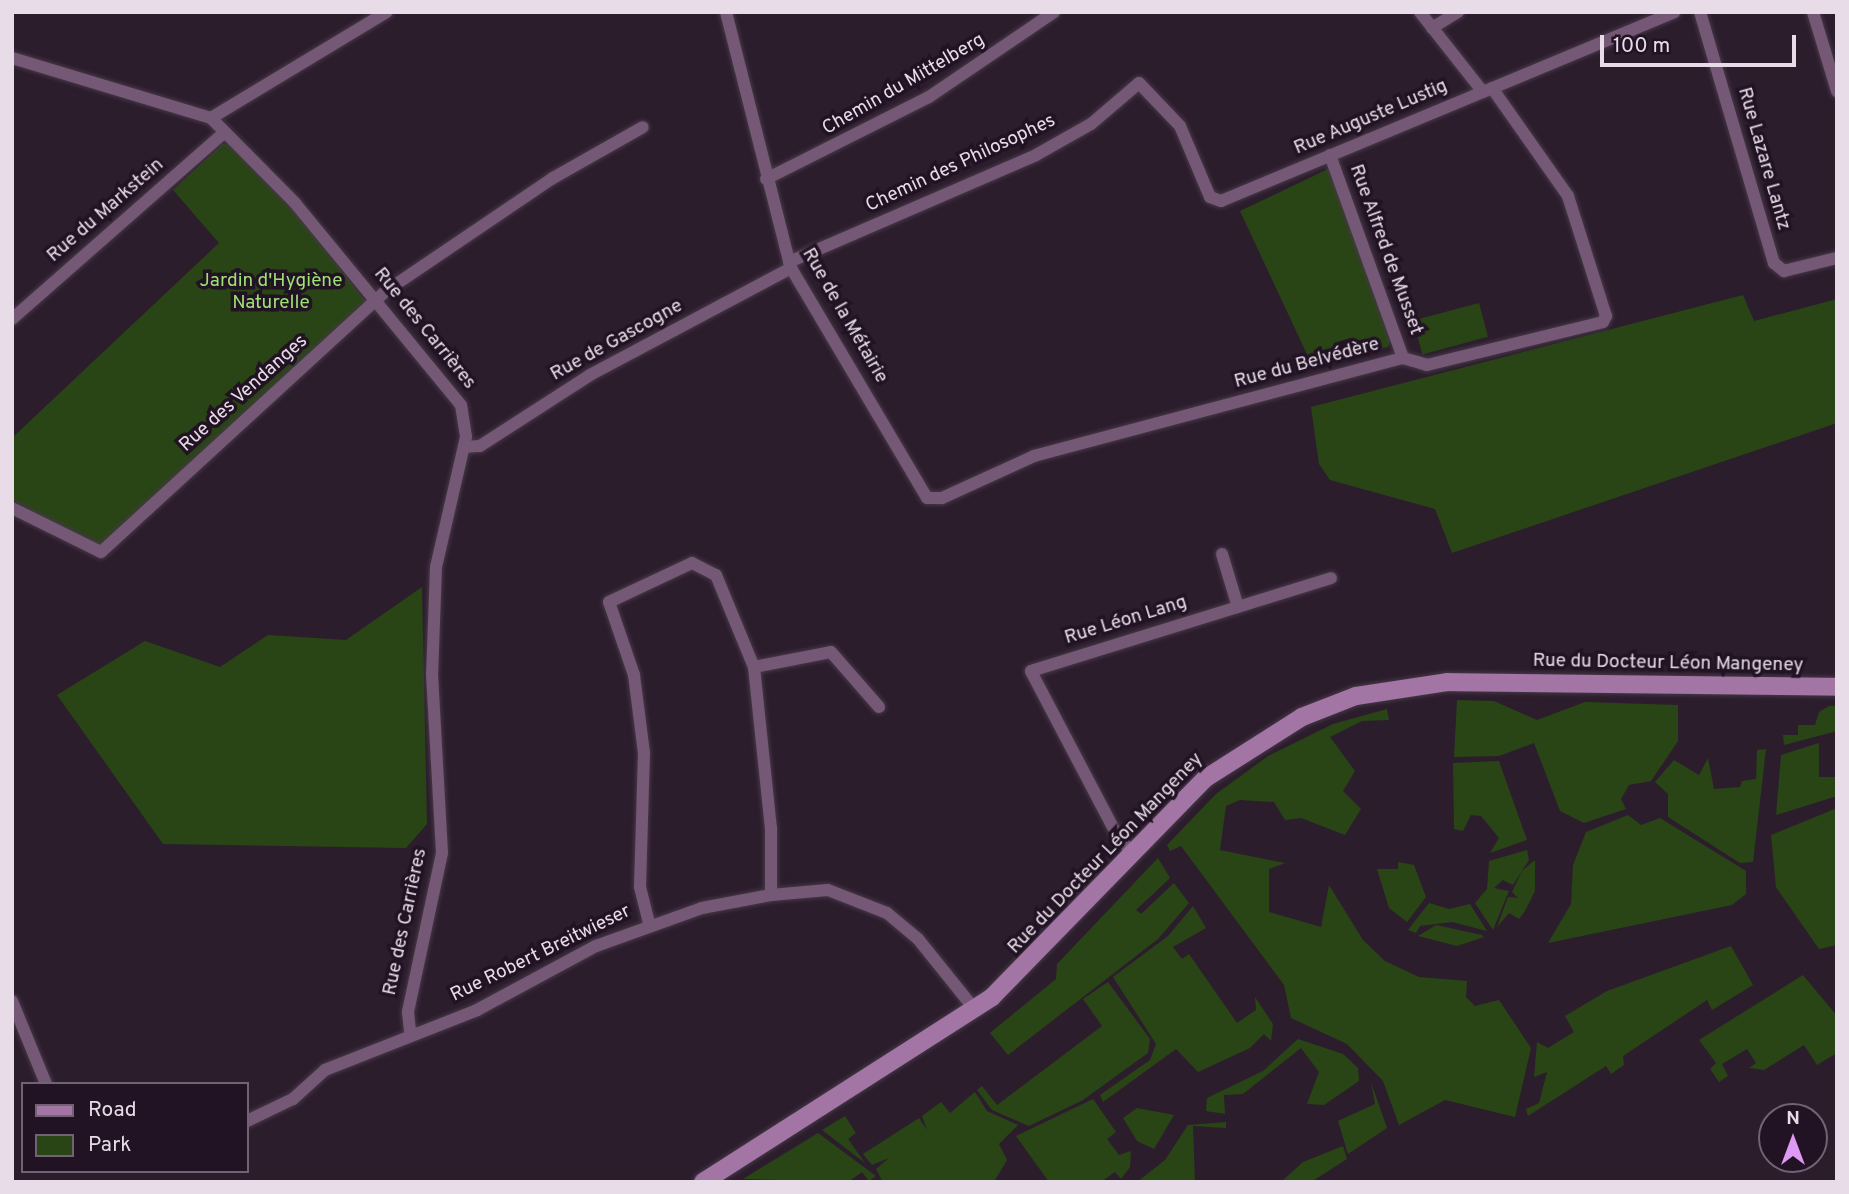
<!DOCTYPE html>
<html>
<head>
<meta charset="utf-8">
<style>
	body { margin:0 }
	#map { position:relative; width:1849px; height:1194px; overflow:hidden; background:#2c1d2d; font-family:Overpass,sans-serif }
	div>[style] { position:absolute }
	.green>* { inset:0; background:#294515; transform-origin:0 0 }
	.roads { filter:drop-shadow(0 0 2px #463847) drop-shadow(0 0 2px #463847) }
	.street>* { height:12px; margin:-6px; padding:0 6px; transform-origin:6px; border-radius:6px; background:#745875 }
	.secondary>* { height:18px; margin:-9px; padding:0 9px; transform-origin:9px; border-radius:9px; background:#a275a4 }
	span { translate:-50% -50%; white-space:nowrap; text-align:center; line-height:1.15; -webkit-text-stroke:7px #221324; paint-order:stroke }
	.street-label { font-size:19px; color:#e7dce7 }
	.park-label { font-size:19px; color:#9ee174 }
	.frame { position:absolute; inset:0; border:14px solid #e7dce7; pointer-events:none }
	.legend { position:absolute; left:21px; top:1082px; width:228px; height:91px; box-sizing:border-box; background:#221324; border:2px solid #716372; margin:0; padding:9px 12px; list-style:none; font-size:21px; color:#e7dce7 }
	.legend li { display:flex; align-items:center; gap:14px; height:35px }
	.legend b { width:35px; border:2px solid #716372 }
	.north { position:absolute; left:1758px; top:1103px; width:70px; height:70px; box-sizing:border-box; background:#221324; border:2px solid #716372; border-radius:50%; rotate:0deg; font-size:19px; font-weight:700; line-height:28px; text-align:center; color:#e7dce7 }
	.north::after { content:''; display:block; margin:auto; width:24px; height:32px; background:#dd99f4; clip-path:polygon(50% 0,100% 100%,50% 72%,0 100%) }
	.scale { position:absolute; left:1600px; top:35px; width:196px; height:32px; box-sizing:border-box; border:4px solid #e7dce7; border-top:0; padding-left:9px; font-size:21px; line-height:24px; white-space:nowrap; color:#e7dce7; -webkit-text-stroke:5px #221324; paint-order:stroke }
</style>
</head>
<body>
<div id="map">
	<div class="green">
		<div style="clip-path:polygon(222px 144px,234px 144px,285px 198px,368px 304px,100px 547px,12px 500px,12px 438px,219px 243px,173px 190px)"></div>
		<div style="clip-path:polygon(1330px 168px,1391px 338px,1388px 347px,1312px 365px,1240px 211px)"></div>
		<div style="clip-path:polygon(1743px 295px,1754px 321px,1837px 299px,1837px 423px,1452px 553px,1435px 509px,1330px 480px,1319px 464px,1311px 407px)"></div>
		<div style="left:1479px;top:303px;width:35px;height:68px;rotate:75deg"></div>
		<div style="clip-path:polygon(422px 587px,427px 824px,406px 848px,163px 844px,57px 695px,145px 641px,220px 667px,268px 635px,346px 640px)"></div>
		<div style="clip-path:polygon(1457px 700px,1494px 701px,1537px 720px,1585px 702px,1678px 705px,1678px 741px,1651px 781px,1629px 785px,1621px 799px,1626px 809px,1584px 823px,1560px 811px,1534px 743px,1499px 756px,1454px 757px)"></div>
		<div style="clip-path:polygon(1829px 706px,1837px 706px,1837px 731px,1784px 745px,1783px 735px,1798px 735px,1798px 725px,1815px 725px,1819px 712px)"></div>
		<div style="clip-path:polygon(1387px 709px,1389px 720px,1362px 721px,1330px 737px,1355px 771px,1343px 791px,1361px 809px,1345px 835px,1301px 818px,1285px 820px,1274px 802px,1240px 800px,1226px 806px,1220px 850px,1285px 863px,1269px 869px,1269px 912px,1321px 927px,1329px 885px,1363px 940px,1385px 961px,1419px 977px,1467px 981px,1466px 997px,1475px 1006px,1499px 1000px,1531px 1048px,1515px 1117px,1445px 1100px,1399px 1125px,1383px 1081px,1347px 1044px,1291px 1018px,1284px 985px,1181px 846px,1170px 851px,1167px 845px,1216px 794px,1268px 756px,1333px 724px)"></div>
		<div style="clip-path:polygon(1819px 743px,1819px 777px,1837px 777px,1837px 796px,1776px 815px,1781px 755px)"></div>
		<div style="clip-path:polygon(1766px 749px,1753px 862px,1740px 863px,1668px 817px,1668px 794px,1655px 782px,1674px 760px,1699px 775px,1708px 758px,1714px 789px,1740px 787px,1742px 781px,1756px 779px,1757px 750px)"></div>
		<div style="clip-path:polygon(1499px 761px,1527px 840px,1490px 853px,1499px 838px,1481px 816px,1471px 815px,1463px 831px,1454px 829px,1453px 763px)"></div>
		<div style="clip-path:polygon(1837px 808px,1837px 945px,1819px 949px,1776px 887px,1771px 835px)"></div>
		<div style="clip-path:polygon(1628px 815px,1641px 825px,1660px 818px,1746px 871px,1746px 894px,1732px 905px,1548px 943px,1571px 904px,1573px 865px,1586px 832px)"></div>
		<div style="clip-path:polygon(1527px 850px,1529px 860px,1513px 885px,1503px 880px,1494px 888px,1509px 891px,1493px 930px,1475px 903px,1487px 889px,1489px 861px)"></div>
		<div style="clip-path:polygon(1158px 858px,1170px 878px,1136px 910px,1141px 914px,1174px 883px,1189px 903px,1158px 939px,1008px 1055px,990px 1033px,1056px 979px,1057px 964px)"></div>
		<div style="clip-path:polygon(1535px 860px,1535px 891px,1525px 911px,1519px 919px,1509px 913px,1497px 927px,1508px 897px,1518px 898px,1512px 892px,1522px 871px)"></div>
		<div style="clip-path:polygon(1398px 862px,1414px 865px,1426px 897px,1407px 922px,1389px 908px,1377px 869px,1398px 869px)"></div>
		<div style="clip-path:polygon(1429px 903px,1449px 909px,1470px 904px,1487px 931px,1452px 922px,1420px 926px,1416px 933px,1408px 930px)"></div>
		<div style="clip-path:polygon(1193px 906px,1206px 928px,1173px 947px,1182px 959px,1189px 954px,1237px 1023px,1256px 1010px,1255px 997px,1273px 1024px,1271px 1041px,1264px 1034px,1250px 1048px,1198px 1072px,1176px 1049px,1103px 1102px,1100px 1095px,1150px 1060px,1156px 1044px,1113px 977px,1168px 936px)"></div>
		<div style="clip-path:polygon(1436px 925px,1482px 935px,1484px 937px,1457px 946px,1418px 936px)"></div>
		<div style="clip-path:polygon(1731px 946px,1753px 985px,1712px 1010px,1707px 1000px,1623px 1056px,1624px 1065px,1611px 1074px,1606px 1066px,1528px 1116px,1526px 1109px,1539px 1103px,1547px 1072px,1534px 1077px,1537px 1042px,1548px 1048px,1574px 1032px,1565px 1016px,1607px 991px)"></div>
		<div style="clip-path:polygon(1803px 975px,1837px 1016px,1837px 1053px,1817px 1065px,1804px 1045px,1764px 1070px,1749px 1068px,1756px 1063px,1747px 1049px,1722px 1064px,1728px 1076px,1719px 1082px,1710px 1069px,1716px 1063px,1699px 1040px)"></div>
		<div style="clip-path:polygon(1108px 982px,1150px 1039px,1148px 1053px,1083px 1100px,1029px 1126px,992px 1110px,977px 1090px,982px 1086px,997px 1105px,1102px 1026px,1083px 999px)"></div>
		<div style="clip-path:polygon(1298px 1039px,1343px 1054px,1358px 1068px,1359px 1081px,1324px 1105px,1307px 1104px,1319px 1072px,1301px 1048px,1243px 1094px,1224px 1095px,1225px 1114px,1206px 1111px,1207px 1098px,1263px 1071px)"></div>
		<div style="clip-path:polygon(1371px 1082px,1387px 1128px,1348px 1154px,1338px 1121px,1375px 1104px)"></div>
		<div style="clip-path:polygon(975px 1092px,987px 1111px,1018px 1125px,999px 1144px,1007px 1160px,995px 1180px,883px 1182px,876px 1169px,889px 1158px,872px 1165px,863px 1154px,919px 1118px,927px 1130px,922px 1116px,941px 1102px,950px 1113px)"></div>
		<div style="clip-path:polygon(1093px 1099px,1116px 1132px,1107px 1139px,1119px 1155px,1131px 1151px,1130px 1167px,1121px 1179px,1115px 1172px,1101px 1182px,1049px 1182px,1016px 1136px)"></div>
		<div style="clip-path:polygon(1137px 1108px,1174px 1115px,1154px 1149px,1137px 1141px,1123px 1118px)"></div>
		<div style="clip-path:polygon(845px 1116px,856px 1133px,848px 1139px,865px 1163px,822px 1130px)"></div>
		<div style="clip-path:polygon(1226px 1122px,1226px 1128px,1193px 1126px,1195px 1182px,1137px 1182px,1165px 1160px,1188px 1125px)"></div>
		<div style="clip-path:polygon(818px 1133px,876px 1176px,869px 1181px,862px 1172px,848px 1182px,743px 1179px)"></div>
		<div style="clip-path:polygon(1343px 1146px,1347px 1159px,1311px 1182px,1281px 1182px,1303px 1162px)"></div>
	</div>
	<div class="roads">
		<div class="street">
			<div style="left:726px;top:12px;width:264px;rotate:75.8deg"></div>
			<div style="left:791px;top:268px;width:267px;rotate:59.4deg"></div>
			<div style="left:927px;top:498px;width:15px"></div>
			<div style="left:942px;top:498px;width:101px;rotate:-24.5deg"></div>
			<div style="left:1034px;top:456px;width:382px;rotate:-14.9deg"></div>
			<div style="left:1420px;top:12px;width:102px;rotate:51.8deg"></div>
			<div style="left:1700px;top:12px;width:262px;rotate:73.6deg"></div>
			<div style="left:1774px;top:263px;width:13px;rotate:39deg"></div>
			<div style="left:1784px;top:271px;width:55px;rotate:-13.8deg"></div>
			<div style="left:1813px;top:12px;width:83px;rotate:73.1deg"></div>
			<div style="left:1432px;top:28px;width:31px;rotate:-32deg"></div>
			<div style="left:12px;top:58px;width:208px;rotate:16.8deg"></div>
			<div style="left:211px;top:118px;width:120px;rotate:45.3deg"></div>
			<div style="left:295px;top:203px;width:261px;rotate:50.6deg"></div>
			<div style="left:461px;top:405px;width:32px;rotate:81deg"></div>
			<div style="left:466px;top:437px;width:133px;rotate:103deg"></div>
			<div style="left:436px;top:567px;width:107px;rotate:92.1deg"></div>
			<div style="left:432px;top:674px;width:179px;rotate:86.8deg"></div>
			<div style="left:442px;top:853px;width:163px;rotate:102.1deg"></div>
			<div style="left:408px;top:1012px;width:19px;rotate:84deg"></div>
			<div style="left:211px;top:118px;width:205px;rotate:-31.1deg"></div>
			<div style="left:1330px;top:155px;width:216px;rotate:70.2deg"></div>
			<div style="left:766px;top:179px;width:182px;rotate:-26.7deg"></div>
			<div style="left:929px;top:97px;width:151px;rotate:-34.2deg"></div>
			<div style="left:789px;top:262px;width:269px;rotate:-23.4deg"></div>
			<div style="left:1036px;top:155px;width:63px;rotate:-29.4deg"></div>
			<div style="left:1091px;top:124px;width:63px;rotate:-40.5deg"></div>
			<div style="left:1139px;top:83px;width:59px;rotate:46.4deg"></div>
			<div style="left:1180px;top:126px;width:77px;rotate:67.1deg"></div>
			<div style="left:1210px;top:197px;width:12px;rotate:20deg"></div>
			<div style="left:1221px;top:201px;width:491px;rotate:-22.6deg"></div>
			<div style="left:12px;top:319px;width:283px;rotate:-41.3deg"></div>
			<div style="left:1403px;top:358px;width:25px;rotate:16deg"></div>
			<div style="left:1427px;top:365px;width:181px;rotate:-13.7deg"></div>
			<div style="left:1603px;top:322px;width:7px;rotate:-63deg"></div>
			<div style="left:1606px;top:316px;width:126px;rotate:-107.6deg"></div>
			<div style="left:1568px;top:196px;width:132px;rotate:-125.1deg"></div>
			<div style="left:464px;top:447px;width:16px;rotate:-4deg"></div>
			<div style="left:480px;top:446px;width:131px;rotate:-32.8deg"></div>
			<div style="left:590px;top:375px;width:228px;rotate:-28deg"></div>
			<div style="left:12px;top:508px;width:99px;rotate:26.3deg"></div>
			<div style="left:101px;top:552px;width:386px;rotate:-42.5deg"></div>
			<div style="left:386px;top:291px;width:202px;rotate:-34.1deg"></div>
			<div style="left:553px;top:178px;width:103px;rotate:-29.5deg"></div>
			<div style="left:1222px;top:554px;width:55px;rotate:73.2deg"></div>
			<div style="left:754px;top:667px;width:78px;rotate:-11deg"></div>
			<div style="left:831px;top:652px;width:73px;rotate:48.9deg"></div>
			<div style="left:1133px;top:853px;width:22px;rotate:-133deg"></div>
			<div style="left:1118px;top:837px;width:187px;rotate:-117.7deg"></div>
			<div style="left:1031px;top:671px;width:314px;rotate:-17.2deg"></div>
			<div style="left:649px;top:923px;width:37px;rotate:-104deg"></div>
			<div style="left:640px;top:887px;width:134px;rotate:-88.3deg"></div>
			<div style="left:644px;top:753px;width:79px;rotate:-97.3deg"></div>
			<div style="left:634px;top:675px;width:77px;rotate:-108.9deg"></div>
			<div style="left:609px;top:602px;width:92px;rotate:-25.2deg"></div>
			<div style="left:692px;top:563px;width:27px;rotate:27deg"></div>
			<div style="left:716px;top:575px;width:100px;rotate:67.6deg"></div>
			<div style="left:754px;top:667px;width:162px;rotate:84deg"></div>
			<div style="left:771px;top:828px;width:67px;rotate:90deg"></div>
			<div style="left:12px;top:1001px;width:90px;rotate:67.7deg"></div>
			<div style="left:247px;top:1121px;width:51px;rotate:-25.6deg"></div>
			<div style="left:293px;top:1099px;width:43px;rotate:-42.2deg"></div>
			<div style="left:325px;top:1070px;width:163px;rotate:-21.5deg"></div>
			<div style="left:477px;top:1010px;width:135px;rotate:-28.3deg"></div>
			<div style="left:596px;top:946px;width:113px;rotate:-19.7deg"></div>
			<div style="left:702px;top:908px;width:70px;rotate:-10.7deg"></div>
			<div style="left:771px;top:895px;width:57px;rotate:-5deg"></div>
			<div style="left:828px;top:890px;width:63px;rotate:21.3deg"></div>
			<div style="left:887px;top:913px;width:40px;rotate:40deg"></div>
			<div style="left:918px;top:939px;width:91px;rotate:51.2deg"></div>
		</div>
		<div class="secondary">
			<div style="left:703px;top:1182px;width:343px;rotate:-32.6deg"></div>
			<div style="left:992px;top:997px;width:306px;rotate:-45.7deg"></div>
			<div style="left:1206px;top:778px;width:114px;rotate:-32.4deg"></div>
			<div style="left:1302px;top:717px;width:58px;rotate:-21.3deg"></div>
			<div style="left:1356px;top:696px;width:92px;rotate:-8.7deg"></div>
			<div style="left:1447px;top:682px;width:390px;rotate:0.7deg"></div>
		</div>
	</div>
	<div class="street-label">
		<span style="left:904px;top:85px;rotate:-30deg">Chemin du Mittelberg</span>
		<span style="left:1371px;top:118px;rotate:-23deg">Rue Auguste Lustig</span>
		<span style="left:1763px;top:159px;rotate:74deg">Rue Lazare Lantz</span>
		<span style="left:961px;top:164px;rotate:-25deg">Chemin des Philosophes</span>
		<span style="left:106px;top:211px;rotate:-41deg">Rue du Markstein</span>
		<span style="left:1385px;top:250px;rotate:70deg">Rue Alfred de Musset</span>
		<span style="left:844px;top:316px;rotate:60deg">Rue de la Métairie</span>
		<span style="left:424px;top:329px;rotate:51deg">Rue des Carrières</span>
		<span style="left:617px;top:341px;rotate:-29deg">Rue de Gascogne</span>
		<span style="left:1307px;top:364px;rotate:-15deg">Rue du Belvédère</span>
		<span style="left:244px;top:394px;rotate:-42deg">Rue des Vendanges</span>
		<span style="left:1126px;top:621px;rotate:-17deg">Rue Léon Lang</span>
		<span style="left:1668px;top:664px;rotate:1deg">Rue du Docteur Léon Mangeney</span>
		<span style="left:1106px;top:854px;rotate:-46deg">Rue du Docteur Léon Mangeney</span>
		<span style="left:406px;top:922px;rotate:-78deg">Rue des Carrières</span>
		<span style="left:541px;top:954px;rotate:-26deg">Rue Robert Breitwieser</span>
	</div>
	<div class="park-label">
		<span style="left:271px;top:293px">Jardin d'Hygiène<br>Naturelle</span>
	</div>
	<div class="frame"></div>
	<ul class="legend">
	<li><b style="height:9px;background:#a275a4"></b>Road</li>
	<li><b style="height:19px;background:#294515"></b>Park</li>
	</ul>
	<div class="north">N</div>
	<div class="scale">100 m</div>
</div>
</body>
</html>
